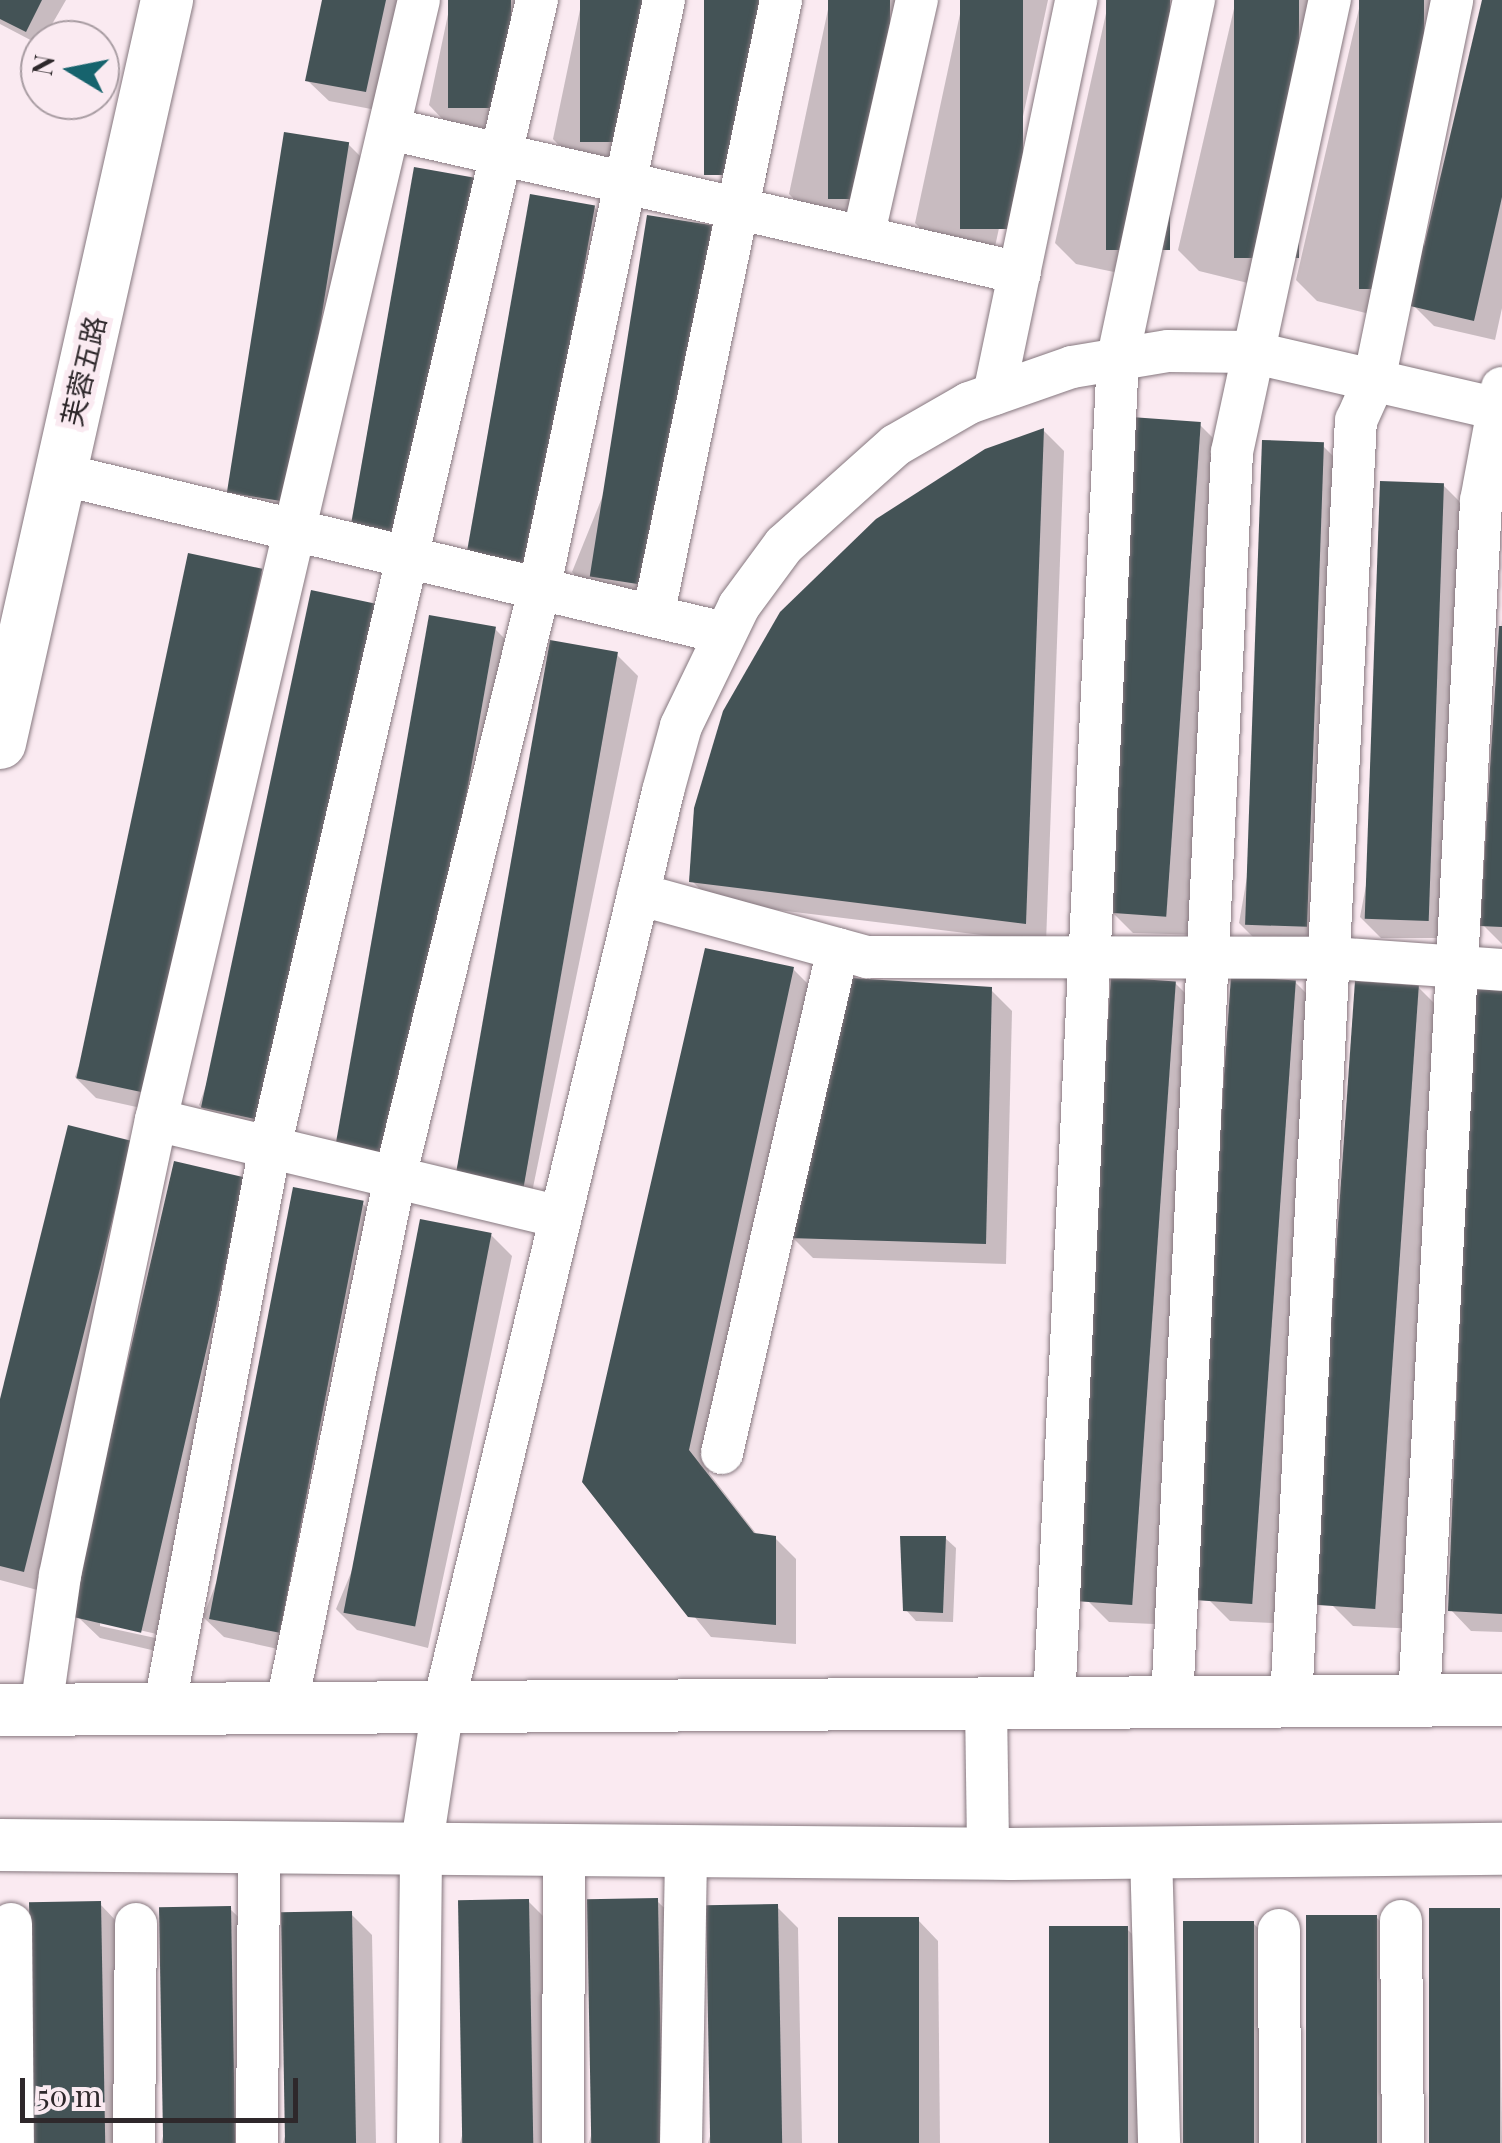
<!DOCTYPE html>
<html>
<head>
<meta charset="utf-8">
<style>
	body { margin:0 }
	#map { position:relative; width:1502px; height:2143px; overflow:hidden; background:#faeaf1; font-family:"Playfair Display","Noto Sans SC",serif }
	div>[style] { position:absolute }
	.shadow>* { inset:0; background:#0003 }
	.building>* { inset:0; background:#445356; transform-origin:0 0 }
	.roads { filter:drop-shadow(0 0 2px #86787f) drop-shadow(0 0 2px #86787f) }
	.minor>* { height:42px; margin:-21px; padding:0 21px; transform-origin:21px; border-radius:21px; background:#fff }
	.tertiary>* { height:52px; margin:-26px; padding:0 26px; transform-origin:26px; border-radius:26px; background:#fff }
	span { translate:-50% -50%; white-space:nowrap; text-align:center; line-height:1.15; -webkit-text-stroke:10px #faeaf1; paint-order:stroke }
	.street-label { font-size:28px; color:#2e282b }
	.north { position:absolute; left:20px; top:20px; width:100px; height:100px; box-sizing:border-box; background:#faeaf1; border:2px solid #a89ca2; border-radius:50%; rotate:280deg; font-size:28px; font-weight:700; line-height:40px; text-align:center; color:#2e282b }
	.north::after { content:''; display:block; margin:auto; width:35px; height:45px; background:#16636d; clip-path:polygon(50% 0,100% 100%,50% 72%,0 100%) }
	.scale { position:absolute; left:20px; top:2078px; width:278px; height:45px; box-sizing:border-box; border:5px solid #2e282b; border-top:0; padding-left:12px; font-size:30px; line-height:35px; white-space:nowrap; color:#2e282b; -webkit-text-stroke:8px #faeaf1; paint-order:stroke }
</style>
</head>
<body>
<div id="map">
	<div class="shadow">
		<div style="clip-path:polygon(0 0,66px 0,40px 45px,0 24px)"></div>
		<div style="clip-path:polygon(325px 0,410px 0,387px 112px,329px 101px,308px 81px)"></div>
		<div style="clip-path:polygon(451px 0,536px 0,507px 138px,449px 126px,429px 105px)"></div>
		<div style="clip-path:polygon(582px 0,630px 172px,573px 160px,553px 139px)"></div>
		<div style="clip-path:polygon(830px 0,915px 0,866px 227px,810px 215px,789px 194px)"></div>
		<div style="clip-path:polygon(963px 0,1048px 0,993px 256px,936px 244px,915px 223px)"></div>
		<div style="clip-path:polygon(1109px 0,1195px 0,1133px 276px,1076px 264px,1055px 243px)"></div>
		<div style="clip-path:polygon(1236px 0,1324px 0,1260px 286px,1199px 271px,1178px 250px)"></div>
		<div style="clip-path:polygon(1361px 0,1449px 0,1378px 316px,1317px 301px,1296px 280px)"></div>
		<div style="clip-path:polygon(1484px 0,1502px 0,1502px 308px,1495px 340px,1434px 326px,1413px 305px)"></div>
		<div style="clip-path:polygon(348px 144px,369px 165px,295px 524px,231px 509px)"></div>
		<div style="clip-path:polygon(594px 207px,615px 228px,540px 586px,476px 572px)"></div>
		<div style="clip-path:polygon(711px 228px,732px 249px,657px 607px,593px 593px,572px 572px)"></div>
		<div style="clip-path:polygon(1200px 425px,1221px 446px,1205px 935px,1133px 933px,1112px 912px)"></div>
		<div style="clip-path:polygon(1044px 431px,1064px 451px,1046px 943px,713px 902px,692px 881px)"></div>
		<div style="clip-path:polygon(1322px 445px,1343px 466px,1322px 945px,1260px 944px,1239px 923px)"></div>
		<div style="clip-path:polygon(1443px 485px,1464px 506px,1444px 938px,1381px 938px,1360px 917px)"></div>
		<div style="clip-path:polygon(261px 572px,282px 593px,168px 1114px,96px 1098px,75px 1077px)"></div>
		<div style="clip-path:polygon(379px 607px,287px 1141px,220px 1126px,199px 1105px)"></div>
		<div style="clip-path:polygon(1502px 619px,1502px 944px,1483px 925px)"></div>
		<div style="clip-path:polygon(495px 629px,516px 650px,401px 1175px,334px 1161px)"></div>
		<div style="clip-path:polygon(617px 655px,638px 676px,529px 1207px,462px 1196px)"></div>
		<div style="clip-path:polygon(793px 969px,814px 990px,709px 1473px,758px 1536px,775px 1538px,796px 1559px,796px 1644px,711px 1637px,584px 1481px)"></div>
		<div style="clip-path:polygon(1295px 982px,1316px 1003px,1296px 1624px,1230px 1621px,1209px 1600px)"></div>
		<div style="clip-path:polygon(1175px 983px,1196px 1004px,1176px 1625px,1109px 1622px,1088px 1601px)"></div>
		<div style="clip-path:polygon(1418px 987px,1439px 1008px,1419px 1629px,1353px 1626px,1332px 1605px)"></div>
		<div style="clip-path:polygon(991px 990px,1012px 1011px,1006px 1264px,813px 1258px,792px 1237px)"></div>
		<div style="clip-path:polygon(1502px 990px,1502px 1632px,1471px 1631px,1451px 1610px)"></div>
		<div style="clip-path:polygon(130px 1143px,45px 1592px,0 1580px,0 1409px)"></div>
		<div style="clip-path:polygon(evenodd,245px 1179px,169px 1654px,100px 1638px,79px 1618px,245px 1179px,100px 1621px,161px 1635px,160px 1639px,100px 1626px,100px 1621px)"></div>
		<div style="clip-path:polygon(363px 1204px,384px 1225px,287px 1651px,224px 1637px,203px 1617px)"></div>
		<div style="clip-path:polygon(491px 1235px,512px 1256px,428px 1648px,357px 1630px,336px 1609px)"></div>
		<div style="clip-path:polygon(945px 1538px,956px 1548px,953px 1622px,916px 1621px,906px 1610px)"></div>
		<div style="clip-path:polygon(528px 1901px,549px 1922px,554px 2143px,460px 2143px)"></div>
		<div style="clip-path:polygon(657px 1901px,678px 1921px,682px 2143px,589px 2143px)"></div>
		<div style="clip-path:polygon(100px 1904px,120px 1925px,125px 2143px,31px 2143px)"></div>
		<div style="clip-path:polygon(777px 1907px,798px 1928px,802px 2143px,708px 2143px)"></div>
		<div style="clip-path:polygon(230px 1909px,251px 1929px,255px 2143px,161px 2143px)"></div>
		<div style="clip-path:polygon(1499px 1911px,1502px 2143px,1432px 2143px)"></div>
		<div style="clip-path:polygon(351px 1914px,372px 1935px,376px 2143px,283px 2143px)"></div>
		<div style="clip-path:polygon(1376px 1917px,1397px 1938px,1398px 2143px,1309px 2143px)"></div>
		<div style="clip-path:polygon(918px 1920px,938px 1941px,940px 2143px,839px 2143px)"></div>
		<div style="clip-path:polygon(1253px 1923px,1274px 1944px,1274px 2143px,1186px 2143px)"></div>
		<div style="clip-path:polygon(1127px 1929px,1148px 1950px,1148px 2143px,1051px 2143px)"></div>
	</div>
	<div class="building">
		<div style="clip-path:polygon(0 0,42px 0,26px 32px,0 19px)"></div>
		<div style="clip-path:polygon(322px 0,386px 0,366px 92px,305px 81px)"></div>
		<div style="left:448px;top:0;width:63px;height:108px"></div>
		<div style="left:580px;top:0;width:63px;height:142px"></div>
		<div style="left:704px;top:0;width:63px;height:175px"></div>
		<div style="left:828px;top:0;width:62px;height:199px"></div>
		<div style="left:960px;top:0;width:63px;height:229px"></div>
		<div style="left:1106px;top:0;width:64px;height:250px"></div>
		<div style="left:1234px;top:0;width:65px;height:258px"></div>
		<div style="left:1359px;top:0;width:65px;height:289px"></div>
		<div style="clip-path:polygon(1482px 0,1502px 0,1502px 197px,1474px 321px,1410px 306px)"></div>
		<div style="left:284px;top:132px;width:66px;height:365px;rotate:9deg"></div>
		<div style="left:414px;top:167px;width:66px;height:366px;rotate:10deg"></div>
		<div style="left:530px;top:194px;width:66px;height:366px;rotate:10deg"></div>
		<div style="left:647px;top:215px;width:66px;height:366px;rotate:9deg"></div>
		<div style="left:1131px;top:417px;width:70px;height:496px;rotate:4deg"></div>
		<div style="clip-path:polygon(1044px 428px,1026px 924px,689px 882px,694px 808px,723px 711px,780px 612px,876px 519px,985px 449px)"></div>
		<div style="left:1262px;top:440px;width:62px;height:485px;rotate:2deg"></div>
		<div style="left:1380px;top:481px;width:64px;height:438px;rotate:2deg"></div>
		<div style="left:188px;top:553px;width:76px;height:537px;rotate:12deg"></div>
		<div style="left:311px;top:590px;width:71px;height:529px;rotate:12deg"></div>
		<div style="left:429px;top:615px;width:68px;height:539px;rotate:10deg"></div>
		<div style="clip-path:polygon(1499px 626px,1502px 626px,1502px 927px,1480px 926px)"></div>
		<div style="left:550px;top:640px;width:69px;height:548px;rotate:10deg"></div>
		<div style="clip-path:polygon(705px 948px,794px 967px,689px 1450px,754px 1533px,776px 1536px,776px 1625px,688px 1617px,582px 1482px)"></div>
		<div style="left:1231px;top:976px;width:65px;height:625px;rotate:4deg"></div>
		<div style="left:1111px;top:977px;width:65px;height:625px;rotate:4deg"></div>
		<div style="clip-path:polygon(852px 978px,992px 987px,986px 1244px,789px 1238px)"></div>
		<div style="left:1355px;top:981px;width:64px;height:625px;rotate:4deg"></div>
		<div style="clip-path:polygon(1473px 985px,1502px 987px,1502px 1614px,1448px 1611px)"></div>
		<div style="clip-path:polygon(68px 1125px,132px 1141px,24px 1572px,0 1566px,0 1399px)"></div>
		<div style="left:174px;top:1161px;width:74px;height:467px;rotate:13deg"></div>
		<div style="left:293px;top:1187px;width:72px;height:440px;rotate:11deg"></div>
		<div style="left:420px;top:1219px;width:73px;height:401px;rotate:11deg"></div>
		<div style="clip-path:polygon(900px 1536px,946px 1536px,943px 1613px,903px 1611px)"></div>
		<div style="left:658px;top:1898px;width:245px;height:71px;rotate:89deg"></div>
		<div style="left:529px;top:1899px;width:244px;height:71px;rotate:89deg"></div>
		<div style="left:101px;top:1901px;width:242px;height:72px;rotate:89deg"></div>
		<div style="left:778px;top:1904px;width:239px;height:72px;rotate:89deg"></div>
		<div style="left:231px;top:1906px;width:237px;height:72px;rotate:89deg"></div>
		<div style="left:1500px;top:1908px;width:235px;height:71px;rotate:90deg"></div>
		<div style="left:352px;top:1911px;width:232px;height:71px;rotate:89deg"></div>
		<div style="left:1306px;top:1915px;width:71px;height:228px"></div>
		<div style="left:919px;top:1917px;width:226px;height:81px;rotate:90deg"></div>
		<div style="left:1183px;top:1921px;width:71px;height:222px"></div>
		<div style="left:1128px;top:1926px;width:217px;height:79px;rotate:90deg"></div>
	</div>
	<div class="roads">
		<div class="minor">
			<div style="left:390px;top:129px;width:646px;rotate:12.88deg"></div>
			<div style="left:863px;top:237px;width:243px;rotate:-77.2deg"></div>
			<div style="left:994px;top:394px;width:402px;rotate:-78.2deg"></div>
			<div style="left:60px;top:474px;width:683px;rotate:13.47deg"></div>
			<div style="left:653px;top:616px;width:629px;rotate:-78.26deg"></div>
			<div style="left:638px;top:894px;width:238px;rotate:15.4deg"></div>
			<div style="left:867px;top:957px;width:465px;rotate:0.1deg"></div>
			<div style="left:1332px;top:958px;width:170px;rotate:4deg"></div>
			<div style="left:156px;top:1120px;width:415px;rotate:13.5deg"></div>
			<div style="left:722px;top:1453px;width:517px;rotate:-77.04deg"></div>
			<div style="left:1419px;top:1701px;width:1202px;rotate:-87.04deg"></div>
			<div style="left:1481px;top:501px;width:115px;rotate:-79.5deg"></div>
			<div style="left:1172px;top:1702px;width:1251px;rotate:-87.25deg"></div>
			<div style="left:1232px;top:452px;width:463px;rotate:-77.8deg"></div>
			<div style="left:1291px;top:1702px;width:1283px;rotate:-87.1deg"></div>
			<div style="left:1356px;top:421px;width:44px;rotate:-65.8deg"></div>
			<div style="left:1374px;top:381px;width:389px;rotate:-78.4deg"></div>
			<div style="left:986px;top:1703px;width:151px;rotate:89.2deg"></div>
			<div style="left:1054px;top:1703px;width:1348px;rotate:-87.28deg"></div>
			<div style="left:1118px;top:357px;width:365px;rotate:-78deg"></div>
			<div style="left:286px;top:1708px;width:542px;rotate:-78.4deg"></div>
			<div style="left:395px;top:1177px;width:604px;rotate:-76.22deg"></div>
			<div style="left:539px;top:590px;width:603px;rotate:-78.04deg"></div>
			<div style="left:41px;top:1709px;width:135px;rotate:-81.9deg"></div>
			<div style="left:60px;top:1575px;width:465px;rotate:-78.1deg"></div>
			<div style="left:156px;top:1120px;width:1150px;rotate:-76.79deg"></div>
			<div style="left:164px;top:1709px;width:572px;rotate:-79.32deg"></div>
			<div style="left:270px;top:1147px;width:1178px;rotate:-76.9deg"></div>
			<div style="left:1151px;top:1853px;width:290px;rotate:88.4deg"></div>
			<div style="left:1401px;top:1921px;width:222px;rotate:89.5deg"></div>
			<div style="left:11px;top:1924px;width:219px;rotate:89.5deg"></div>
			<div style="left:1279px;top:1930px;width:213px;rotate:89.7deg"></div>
			<div style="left:134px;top:2143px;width:219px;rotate:-89.5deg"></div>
			<div style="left:257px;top:2143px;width:296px;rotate:-89.6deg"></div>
			<div style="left:418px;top:2143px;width:294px;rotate:-89.4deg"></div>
			<div style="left:421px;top:1849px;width:144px;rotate:-81.2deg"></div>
			<div style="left:443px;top:1707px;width:942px;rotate:-76.49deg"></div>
			<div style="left:663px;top:791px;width:67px;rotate:-74.5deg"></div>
			<div style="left:681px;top:726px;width:133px;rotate:-64.2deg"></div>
			<div style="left:739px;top:606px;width:76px;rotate:-53.6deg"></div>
			<div style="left:784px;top:545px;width:150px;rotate:-41.8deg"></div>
			<div style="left:896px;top:445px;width:84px;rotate:-29.9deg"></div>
			<div style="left:969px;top:403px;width:109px;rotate:-19.3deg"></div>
			<div style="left:1072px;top:367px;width:97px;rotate:-9.5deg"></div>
			<div style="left:1168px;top:351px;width:83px;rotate:0.7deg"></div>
			<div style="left:1251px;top:352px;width:258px;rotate:13deg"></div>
			<div style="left:563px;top:2143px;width:293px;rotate:-89.8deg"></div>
			<div style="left:681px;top:2143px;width:291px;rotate:-89deg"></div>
		</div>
		<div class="tertiary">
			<div style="left:0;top:743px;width:762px;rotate:-77.33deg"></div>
			<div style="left:0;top:1710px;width:1502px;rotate:-0.38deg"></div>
			<div style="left:0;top:1845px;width:1011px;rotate:0.51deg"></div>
			<div style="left:1011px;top:1854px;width:491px;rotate:-0.6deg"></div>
		</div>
	</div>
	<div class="street-label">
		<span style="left:83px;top:371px;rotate:-77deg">芙蓉五路</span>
	</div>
	<div class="north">N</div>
	<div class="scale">50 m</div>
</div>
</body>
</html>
